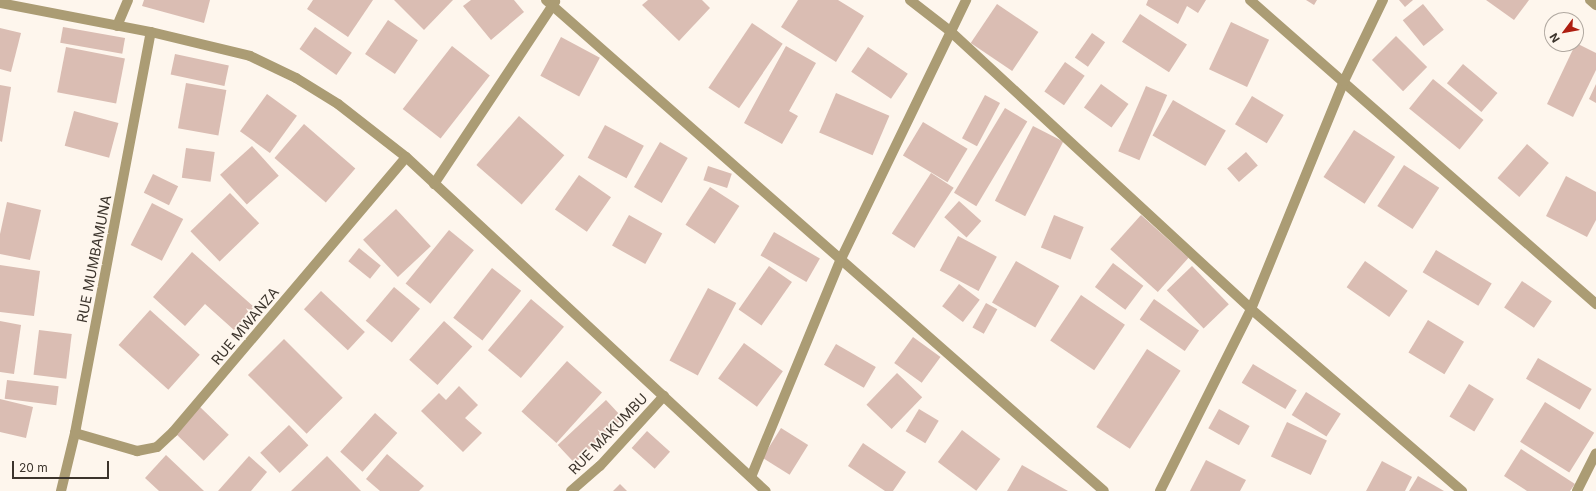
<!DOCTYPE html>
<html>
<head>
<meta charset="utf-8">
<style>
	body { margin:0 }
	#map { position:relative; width:1596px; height:491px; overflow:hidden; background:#fef6ed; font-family:Inter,sans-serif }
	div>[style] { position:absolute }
	.building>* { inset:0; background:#dabdb3; transform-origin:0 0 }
	.minor>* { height:10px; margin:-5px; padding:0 5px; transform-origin:5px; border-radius:5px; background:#ab9c74 }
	span { translate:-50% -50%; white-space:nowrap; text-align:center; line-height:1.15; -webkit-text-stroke:3.5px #fef6ed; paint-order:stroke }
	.street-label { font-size:14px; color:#3c342c }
	.north { position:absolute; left:1544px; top:12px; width:40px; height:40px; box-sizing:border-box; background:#fef6ed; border:1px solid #b0a8a0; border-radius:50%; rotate:238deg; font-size:11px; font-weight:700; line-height:16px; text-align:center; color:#3c342c }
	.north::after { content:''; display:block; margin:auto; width:14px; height:18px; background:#ae1e11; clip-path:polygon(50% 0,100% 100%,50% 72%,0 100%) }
	.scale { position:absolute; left:12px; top:461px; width:97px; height:18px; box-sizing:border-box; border:2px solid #3c342c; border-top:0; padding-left:5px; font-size:12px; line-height:14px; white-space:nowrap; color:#3c342c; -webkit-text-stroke:3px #fef6ed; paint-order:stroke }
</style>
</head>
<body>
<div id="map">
	<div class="building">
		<div style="clip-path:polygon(144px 0,210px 0,204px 23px,142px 6px)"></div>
		<div style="clip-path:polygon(313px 0,373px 0,348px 37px,307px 9px)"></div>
		<div style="clip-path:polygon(394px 0,453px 0,424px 30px)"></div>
		<div style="clip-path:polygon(471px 0,514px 0,524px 12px,491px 40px,463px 6px)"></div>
		<div style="clip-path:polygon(648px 0,702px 0,710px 8px,679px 41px,642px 5px)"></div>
		<div style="clip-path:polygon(798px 0,838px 0,864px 16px,836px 62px,781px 27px)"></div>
		<div style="clip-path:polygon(1148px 0,1206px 0,1198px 13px,1187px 6px,1178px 24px,1146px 5px)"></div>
		<div style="clip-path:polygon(1306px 0,1317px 0,1314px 5px)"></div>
		<div style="clip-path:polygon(1399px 0,1413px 0,1405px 7px)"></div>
		<div style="clip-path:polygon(1486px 0,1529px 0,1514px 20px)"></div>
		<div style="left:997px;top:4px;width:50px;height:47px;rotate:34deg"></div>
		<div style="left:1423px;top:4px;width:33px;height:26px;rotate:51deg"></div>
		<div style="left:1140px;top:14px;width:56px;height:33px;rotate:33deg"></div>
		<div style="left:388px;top:20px;width:36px;height:41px;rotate:34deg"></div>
		<div style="left:1231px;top:22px;width:42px;height:52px;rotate:25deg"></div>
		<div style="left:752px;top:23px;width:37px;height:78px;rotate:34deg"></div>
		<div style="left:63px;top:27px;width:63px;height:16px;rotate:10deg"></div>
		<div style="left:315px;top:27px;width:45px;height:27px;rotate:35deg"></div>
		<div style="clip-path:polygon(0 28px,21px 33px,11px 72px,0 69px)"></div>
		<div style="left:1092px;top:33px;width:16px;height:30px;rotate:35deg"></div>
		<div style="left:1396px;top:36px;width:44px;height:34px;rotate:45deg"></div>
		<div style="left:561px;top:37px;width:44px;height:44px;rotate:28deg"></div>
		<div style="clip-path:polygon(1576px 43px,1596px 53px,1596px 70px,1573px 117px,1547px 104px)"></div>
		<div style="left:452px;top:46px;width:48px;height:80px;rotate:38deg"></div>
		<div style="clip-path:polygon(786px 46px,816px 63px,789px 111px,798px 116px,782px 144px,744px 123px)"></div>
		<div style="left:66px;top:47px;width:60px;height:46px;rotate:11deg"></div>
		<div style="left:868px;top:47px;width:48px;height:30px;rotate:34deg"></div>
		<div style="left:175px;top:54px;width:55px;height:21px;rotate:12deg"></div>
		<div style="left:1065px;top:62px;width:24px;height:36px;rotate:35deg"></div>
		<div style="left:1463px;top:64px;width:45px;height:25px;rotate:40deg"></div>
		<div style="left:1433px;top:79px;width:65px;height:38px;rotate:39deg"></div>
		<div style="left:186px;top:83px;width:41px;height:46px;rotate:10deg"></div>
		<div style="left:1101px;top:84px;width:34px;height:29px;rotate:36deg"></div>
		<div style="clip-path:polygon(1596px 84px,1596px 103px,1589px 99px)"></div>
		<div style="clip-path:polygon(0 85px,11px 87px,2px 142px,0 141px)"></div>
		<div style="left:1146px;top:86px;width:23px;height:71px;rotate:23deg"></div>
		<div style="left:836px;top:93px;width:58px;height:43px;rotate:23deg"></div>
		<div style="left:267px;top:94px;width:37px;height:46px;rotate:36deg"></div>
		<div style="left:985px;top:95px;width:17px;height:49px;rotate:28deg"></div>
		<div style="left:1252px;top:96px;width:37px;height:33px;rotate:31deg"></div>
		<div style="left:1173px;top:100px;width:61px;height:41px;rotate:30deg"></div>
		<div style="left:1005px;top:108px;width:26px;height:99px;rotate:31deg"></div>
		<div style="left:74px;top:111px;width:46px;height:36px;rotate:15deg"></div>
		<div style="left:519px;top:116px;width:60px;height:65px;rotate:41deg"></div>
		<div style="left:923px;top:122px;width:52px;height:39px;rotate:31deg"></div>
		<div style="left:304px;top:124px;width:68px;height:45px;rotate:41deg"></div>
		<div style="left:605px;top:125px;width:44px;height:37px;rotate:28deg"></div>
		<div style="left:1033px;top:126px;width:34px;height:84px;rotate:27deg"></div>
		<div style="left:1354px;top:130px;width:49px;height:56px;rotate:33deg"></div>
		<div style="left:660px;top:142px;width:32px;height:52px;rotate:30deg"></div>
		<div style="left:1527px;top:144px;width:29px;height:45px;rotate:41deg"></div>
		<div style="left:252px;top:146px;width:40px;height:43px;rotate:48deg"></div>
		<div style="left:186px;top:148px;width:29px;height:30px;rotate:8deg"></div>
		<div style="left:1246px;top:152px;width:18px;height:25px;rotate:49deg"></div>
		<div style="left:1404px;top:165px;width:42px;height:49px;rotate:33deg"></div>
		<div style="left:708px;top:166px;width:25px;height:15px;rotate:18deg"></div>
		<div style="left:931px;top:173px;width:27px;height:72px;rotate:33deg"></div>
		<div style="left:153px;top:174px;width:28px;height:21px;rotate:26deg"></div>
		<div style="left:579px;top:175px;width:39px;height:42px;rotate:35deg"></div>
		<div style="clip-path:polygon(1566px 176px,1596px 192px,1596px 220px,1587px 237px,1546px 216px)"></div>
		<div style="left:710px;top:187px;width:35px;height:45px;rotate:33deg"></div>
		<div style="left:230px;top:193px;width:42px;height:55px;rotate:46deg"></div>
		<div style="left:959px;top:201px;width:30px;height:22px;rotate:42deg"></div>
		<div style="clip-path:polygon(7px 202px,41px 210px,30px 260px,0 254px,0 234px)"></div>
		<div style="left:152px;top:203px;width:35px;height:47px;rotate:27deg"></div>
		<div style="left:396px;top:209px;width:51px;height:45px;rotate:47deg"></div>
		<div style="left:629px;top:215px;width:38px;height:35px;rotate:29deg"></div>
		<div style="left:1054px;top:215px;width:32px;height:35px;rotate:22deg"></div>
		<div style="left:1141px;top:215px;width:64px;height:46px;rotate:42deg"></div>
		<div style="left:449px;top:230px;width:32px;height:69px;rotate:39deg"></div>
		<div style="left:774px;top:232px;width:53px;height:27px;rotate:30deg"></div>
		<div style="left:958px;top:236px;width:44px;height:39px;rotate:28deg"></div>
		<div style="left:359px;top:248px;width:28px;height:17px;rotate:39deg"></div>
		<div style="left:1436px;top:250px;width:65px;height:26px;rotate:31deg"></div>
		<div style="clip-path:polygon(192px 252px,254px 307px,234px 330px,205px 304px,185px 326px,153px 297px)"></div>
		<div style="left:1016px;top:261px;width:50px;height:48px;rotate:30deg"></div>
		<div style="left:1365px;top:261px;width:52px;height:32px;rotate:35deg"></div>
		<div style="left:1113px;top:263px;width:38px;height:30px;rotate:37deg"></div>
		<div style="clip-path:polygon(0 265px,40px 271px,34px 316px,0 312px)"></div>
		<div style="left:769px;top:266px;width:28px;height:53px;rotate:35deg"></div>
		<div style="left:1192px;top:266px;width:53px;height:35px;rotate:46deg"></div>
		<div style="left:492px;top:268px;width:37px;height:63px;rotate:38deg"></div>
		<div style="left:1522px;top:281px;width:36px;height:32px;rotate:34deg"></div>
		<div style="left:959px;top:284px;width:26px;height:28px;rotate:37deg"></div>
		<div style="left:394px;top:287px;width:34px;height:44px;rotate:40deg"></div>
		<div style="left:708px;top:288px;width:32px;height:82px;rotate:28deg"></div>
		<div style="left:321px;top:291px;width:60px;height:25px;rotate:43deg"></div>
		<div style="left:1081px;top:295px;width:53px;height:55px;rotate:34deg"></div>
		<div style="left:531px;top:299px;width:43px;height:67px;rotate:40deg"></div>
		<div style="left:1154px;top:299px;width:55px;height:25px;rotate:35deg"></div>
		<div style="left:986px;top:303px;width:13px;height:28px;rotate:29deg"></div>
		<div style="left:150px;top:310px;width:67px;height:47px;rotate:42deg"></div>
		<div style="left:1428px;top:320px;width:42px;height:38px;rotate:31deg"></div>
		<div style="clip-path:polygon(0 321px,21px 325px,14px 374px,0 372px)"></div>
		<div style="left:444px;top:321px;width:38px;height:52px;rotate:42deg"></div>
		<div style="left:39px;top:330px;width:33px;height:45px;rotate:7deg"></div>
		<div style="left:913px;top:337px;width:34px;height:32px;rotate:36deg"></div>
		<div style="left:284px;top:339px;width:83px;height:51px;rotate:45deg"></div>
		<div style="left:744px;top:343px;width:48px;height:44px;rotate:36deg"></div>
		<div style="left:836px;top:344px;width:46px;height:24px;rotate:30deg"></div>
		<div style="left:1147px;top:349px;width:40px;height:93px;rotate:33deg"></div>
		<div style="left:1538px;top:358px;width:62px;height:24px;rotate:30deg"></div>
		<div style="left:567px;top:361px;width:47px;height:68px;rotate:42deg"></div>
		<div style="left:1253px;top:364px;width:51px;height:22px;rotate:31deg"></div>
		<div style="left:897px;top:373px;width:35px;height:44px;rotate:44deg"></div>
		<div style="left:7px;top:380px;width:52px;height:19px;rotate:7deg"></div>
		<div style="left:1469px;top:384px;width:29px;height:38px;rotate:31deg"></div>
		<div style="clip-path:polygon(459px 386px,478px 405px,465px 418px,482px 433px,463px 452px,421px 411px,439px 393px,446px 400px)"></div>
		<div style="left:1306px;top:392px;width:41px;height:27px;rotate:32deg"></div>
		<div style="clip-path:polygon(0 399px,33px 407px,26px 438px,0 432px)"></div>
		<div style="left:606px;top:400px;width:25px;height:66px;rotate:47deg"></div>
		<div style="left:1545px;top:402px;width:58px;height:47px;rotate:32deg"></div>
		<div style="left:200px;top:407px;width:40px;height:36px;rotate:44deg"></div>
		<div style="left:919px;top:409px;width:23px;height:26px;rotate:31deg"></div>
		<div style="left:1219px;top:409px;width:35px;height:22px;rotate:29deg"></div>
		<div style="left:375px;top:413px;width:30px;height:52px;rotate:42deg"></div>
		<div style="left:1287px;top:422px;width:44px;height:38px;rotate:25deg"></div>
		<div style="left:289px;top:425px;width:28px;height:40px;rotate:46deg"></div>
		<div style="left:781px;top:428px;width:32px;height:35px;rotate:32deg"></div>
		<div style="left:962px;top:430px;width:48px;height:40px;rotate:37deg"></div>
		<div style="left:647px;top:431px;width:31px;height:23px;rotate:42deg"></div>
		<div style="clip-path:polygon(863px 443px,906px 472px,893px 491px,885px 491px,848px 466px)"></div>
		<div style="clip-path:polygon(1521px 449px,1575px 484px,1570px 491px,1527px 491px,1504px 476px)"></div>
		<div style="clip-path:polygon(387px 454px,424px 486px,419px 491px,380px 491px,366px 479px)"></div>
		<div style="clip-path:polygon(166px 455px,204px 491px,159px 491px,145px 478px)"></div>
		<div style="clip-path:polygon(249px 456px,267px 472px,251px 491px,218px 491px)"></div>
		<div style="clip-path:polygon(327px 456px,361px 491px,291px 491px)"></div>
		<div style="clip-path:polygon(1206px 460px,1246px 480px,1240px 491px,1190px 491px)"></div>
		<div style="clip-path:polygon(1382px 461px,1412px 477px,1405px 491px,1366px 491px)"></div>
		<div style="clip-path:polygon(1022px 465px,1068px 491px,1007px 491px)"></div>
		<div style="clip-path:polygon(1418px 476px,1444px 491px,1409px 491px)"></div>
		<div style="clip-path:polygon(620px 484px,627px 491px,613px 491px)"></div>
	</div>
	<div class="minor">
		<div style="left:546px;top:0;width:743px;rotate:41.35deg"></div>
		<div style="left:910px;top:0;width:51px;rotate:37.8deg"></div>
		<div style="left:950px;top:31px;width:410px;rotate:42.7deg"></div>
		<div style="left:1251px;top:309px;width:279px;rotate:40.8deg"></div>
		<div style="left:1250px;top:0;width:461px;rotate:41.3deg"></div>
		<div style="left:1590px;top:0;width:8px;rotate:40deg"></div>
		<div style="left:0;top:3px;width:154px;rotate:10.9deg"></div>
		<div style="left:151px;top:32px;width:102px;rotate:13.6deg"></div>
		<div style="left:250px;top:56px;width:51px;rotate:25.6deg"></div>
		<div style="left:296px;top:78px;width:49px;rotate:31.8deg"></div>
		<div style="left:338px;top:104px;width:86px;rotate:37.9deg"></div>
		<div style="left:406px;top:157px;width:491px;rotate:42.9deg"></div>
		<div style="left:117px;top:26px;width:28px;rotate:-67deg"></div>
		<div style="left:434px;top:184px;width:219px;rotate:-56.4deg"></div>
		<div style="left:75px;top:433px;width:65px;rotate:16.2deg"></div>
		<div style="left:137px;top:451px;width:20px;rotate:-11deg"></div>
		<div style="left:157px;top:447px;width:22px;rotate:-43deg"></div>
		<div style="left:173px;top:432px;width:360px;rotate:-49.7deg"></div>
		<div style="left:751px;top:477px;width:234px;rotate:-67.6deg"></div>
		<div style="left:840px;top:261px;width:290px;rotate:-64.2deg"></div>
		<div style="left:61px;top:491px;width:60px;rotate:-76.4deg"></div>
		<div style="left:75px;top:433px;width:408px;rotate:-79.3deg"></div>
		<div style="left:571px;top:491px;width:38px;rotate:-41deg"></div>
		<div style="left:600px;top:466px;width:95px;rotate:-47.6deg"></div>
		<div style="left:1160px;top:491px;width:203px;rotate:-63.4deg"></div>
		<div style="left:1251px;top:309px;width:246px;rotate:-67.8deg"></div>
		<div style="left:1344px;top:81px;width:90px;rotate:-64.3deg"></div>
		<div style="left:1577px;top:491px;width:42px;rotate:-63.4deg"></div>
	</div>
	<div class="street-label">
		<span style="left:94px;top:259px;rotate:-79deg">RUE MUMBAMUNA</span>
		<span style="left:245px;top:326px;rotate:-50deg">RUE MWANZA</span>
		<span style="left:608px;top:434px;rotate:-46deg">RUE MAKUMBU</span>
	</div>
	<div class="north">N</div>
	<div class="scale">20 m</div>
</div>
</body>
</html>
